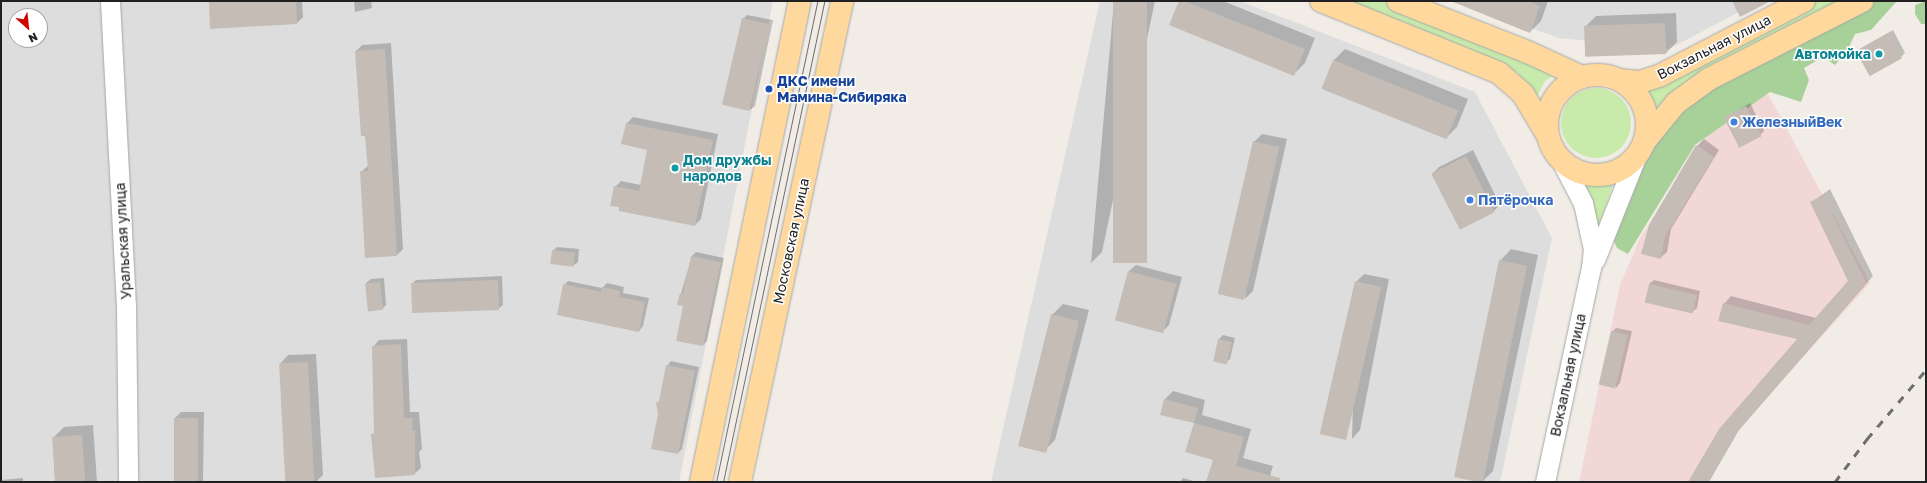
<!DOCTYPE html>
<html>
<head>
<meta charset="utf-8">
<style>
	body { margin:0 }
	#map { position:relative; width:1927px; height:483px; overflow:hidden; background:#f1ede6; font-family:"Golos Text",sans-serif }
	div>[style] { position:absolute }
	.residential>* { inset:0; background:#dedddd }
	.commercial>* { inset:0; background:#f1d7d5 }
	.grass>* { inset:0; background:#c8ebab }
	.round { border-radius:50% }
	.forest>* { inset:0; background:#a8d19a }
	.shadow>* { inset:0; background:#0003 }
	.building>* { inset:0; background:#c5bdb5; transform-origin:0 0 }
	.roads { filter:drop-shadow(0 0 1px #a7a7a7) drop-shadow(0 0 1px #a7a7a7) }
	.minor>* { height:19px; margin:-9.5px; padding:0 9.5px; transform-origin:9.5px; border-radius:9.5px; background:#fff }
	.major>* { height:22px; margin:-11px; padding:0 11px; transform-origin:11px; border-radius:11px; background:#fed89d }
	.major>.ring { margin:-11px; padding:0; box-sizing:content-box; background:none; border:22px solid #fed89d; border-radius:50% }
	.tram>* { height:1px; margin:-0.5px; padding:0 0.5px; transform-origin:0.5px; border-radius:0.5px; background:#6e6e6e }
	.rail>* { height:3px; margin-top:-1.5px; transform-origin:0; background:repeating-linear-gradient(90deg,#6e6e6e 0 8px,transparent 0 16px) }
	.dots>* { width:11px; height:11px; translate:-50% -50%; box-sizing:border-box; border:2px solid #fff; border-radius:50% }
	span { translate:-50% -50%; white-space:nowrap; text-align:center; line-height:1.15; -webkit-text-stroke:3px #fff; paint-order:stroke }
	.street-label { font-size:14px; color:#202020 }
	.culture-label { font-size:14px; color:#0d838f; font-weight:700 }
	.right { translate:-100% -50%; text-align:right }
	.left { translate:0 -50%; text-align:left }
	.transit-label { font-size:14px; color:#164399; font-weight:700 }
	.shop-label { font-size:14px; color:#366cbe; font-weight:700 }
	.frame { position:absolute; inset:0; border:2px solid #202020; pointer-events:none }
	.north { position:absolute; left:8px; top:8px; width:40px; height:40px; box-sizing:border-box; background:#fff; border:1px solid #a6a6a6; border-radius:50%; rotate:153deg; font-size:11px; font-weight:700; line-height:16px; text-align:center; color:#202020 }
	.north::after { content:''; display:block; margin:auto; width:14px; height:18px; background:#cf0700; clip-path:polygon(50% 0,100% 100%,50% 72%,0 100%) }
</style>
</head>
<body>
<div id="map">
	<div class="residential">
		<div style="clip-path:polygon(evenodd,1px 1px,773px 1px,679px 482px,1px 482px,1px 1px,16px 16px,40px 16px,40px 40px,16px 40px,16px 16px)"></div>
		<div style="clip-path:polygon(1100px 1px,1240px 1px,1475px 92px,1552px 238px,1500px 482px,991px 482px)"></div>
		<div style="clip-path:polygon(1456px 1px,1760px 1px,1669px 49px,1559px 38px)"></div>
	</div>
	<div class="commercial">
		<div style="clip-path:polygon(1768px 94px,1870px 283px,1732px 436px,1704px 482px,1579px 482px,1620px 285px,1639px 240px,1699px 144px,1725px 117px)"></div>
	</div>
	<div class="grass">
		<div style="clip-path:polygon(1343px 1px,1388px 1px,1554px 75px,1545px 81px,1536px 99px,1518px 73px,1501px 63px)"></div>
		<div style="clip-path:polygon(1815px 1px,1849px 1px,1652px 118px,1641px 89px)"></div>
		<div class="round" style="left:1561px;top:88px;width:70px;height:70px"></div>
		<div style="clip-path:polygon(1581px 181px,1593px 186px,1613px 185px,1599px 226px)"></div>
	</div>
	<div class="forest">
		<div style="clip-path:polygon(1870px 1px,1897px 1px,1871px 30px,1855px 34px,1847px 51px,1835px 65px,1823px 57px,1804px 68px,1809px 80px,1801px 102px,1770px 92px,1695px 145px,1628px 254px,1617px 248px,1613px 239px,1641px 163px,1663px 129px,1708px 89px)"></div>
		<div style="clip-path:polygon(1926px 1px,1926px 24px,1921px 24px,1915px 14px,1915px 5px)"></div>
	</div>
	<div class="shadow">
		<div style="clip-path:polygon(210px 1px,302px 1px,303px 17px,297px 23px)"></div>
		<div style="clip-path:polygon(354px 1px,371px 1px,372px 8px,355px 12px)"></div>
		<div style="clip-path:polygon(1114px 1px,1155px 1px,1102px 252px,1091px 263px)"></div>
		<div style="clip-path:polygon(1180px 1px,1223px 1px,1315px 38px,1305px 63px,1294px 74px)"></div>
		<div style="clip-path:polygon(1451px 1px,1548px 1px,1541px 21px,1530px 32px)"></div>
		<div style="clip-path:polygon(1676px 13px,1677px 42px,1666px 53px,1585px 27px,1596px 16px)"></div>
		<div style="clip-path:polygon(747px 15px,773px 20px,755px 106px,750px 110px,743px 19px)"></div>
		<div style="clip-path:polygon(1893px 30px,1905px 53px,1901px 57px,1857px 51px)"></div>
		<div style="clip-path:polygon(391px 43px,403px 249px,397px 255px,361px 172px,369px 165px,356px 51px,362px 45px)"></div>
		<div style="clip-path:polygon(1345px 49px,1468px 99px,1457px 127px,1446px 138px,1323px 89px,1334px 60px)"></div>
		<div style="clip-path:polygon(1750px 103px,1764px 131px,1760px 135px,1726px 117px)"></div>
		<div style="clip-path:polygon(633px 117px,718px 134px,701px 219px,695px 225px,615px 187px,621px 181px,641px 185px,649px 149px,627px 123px)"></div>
		<div style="clip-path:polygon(1262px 134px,1287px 139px,1253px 291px,1245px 299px,1254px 142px)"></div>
		<div style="clip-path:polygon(1704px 139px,1719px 150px,1671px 229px,1667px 252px,1660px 258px,1650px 226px,1697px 146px)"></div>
		<div style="clip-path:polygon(1473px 150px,1500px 205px,1494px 211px,1460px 228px,1433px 173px,1439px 167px)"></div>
		<div style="clip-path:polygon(1830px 189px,1873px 276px,1739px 430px,1709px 482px,1690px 482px,1799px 338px,1724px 304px,1731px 296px,1816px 318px,1849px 281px,1811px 203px)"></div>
		<div style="clip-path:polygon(557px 247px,579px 249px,578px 262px,573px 266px,553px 251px)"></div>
		<div style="clip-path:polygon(1511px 249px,1538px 255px,1493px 471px,1482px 482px,1500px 261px)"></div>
		<div style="clip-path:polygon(696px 252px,724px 258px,707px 341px,703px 345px,684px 305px,678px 304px,692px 256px)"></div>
		<div style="clip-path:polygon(1136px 265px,1182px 277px,1169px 325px,1163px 331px,1129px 271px)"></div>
		<div style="clip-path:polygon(1364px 274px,1389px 279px,1360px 430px,1352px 439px,1356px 282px)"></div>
		<div style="clip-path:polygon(502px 276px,503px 305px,498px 309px,412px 284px,416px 280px)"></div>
		<div style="clip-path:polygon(384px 278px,386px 305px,382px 309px,366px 283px,371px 279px)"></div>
		<div style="clip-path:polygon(1654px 280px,1700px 291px,1697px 308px,1692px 312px,1649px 284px)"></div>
		<div style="clip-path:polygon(568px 281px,602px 288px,607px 283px,624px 287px,623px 293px,649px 298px,643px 326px,639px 331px,564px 285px)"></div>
		<div style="clip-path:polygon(1063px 304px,1089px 310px,1055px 440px,1044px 451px,1052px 315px)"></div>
		<div style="clip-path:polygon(1616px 328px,1632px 331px,1620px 383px,1616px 388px,1612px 332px)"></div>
		<div style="clip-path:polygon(1223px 335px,1235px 338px,1230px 359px,1225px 363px,1219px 339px)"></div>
		<div style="clip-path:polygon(407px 339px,410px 412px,419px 412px,422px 449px,419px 452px,421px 468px,414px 474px,373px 347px,379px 340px)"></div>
		<div style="clip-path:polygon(316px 354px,323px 475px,316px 482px,286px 482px,280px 364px,288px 355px)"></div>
		<div style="clip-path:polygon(671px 361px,699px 367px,682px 449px,678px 453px,659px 414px,667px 366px)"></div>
		<div style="clip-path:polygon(1173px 391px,1205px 400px,1202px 415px,1251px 429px,1243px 458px,1273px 466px,1268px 482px,1207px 482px,1214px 459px,1187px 452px,1195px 423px,1162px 414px,1165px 399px)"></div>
		<div style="clip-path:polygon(181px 412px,204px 412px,203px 482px,174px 482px,175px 418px)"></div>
		<div style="clip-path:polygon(93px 425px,97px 482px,55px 482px,53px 438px,64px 427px)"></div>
		<div style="clip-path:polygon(23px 478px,23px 482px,1px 482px,1px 480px)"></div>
		<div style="clip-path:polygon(1183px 478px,1197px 482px,1180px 482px)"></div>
	</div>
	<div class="building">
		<div style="clip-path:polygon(209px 1px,296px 1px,297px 24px,210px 29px)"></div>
		<div style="left:1113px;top:1px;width:34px;height:262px"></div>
		<div style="clip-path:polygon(1179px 1px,1184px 1px,1305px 49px,1294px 76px,1169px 25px)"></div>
		<div style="clip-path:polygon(1451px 1px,1528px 1px,1540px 6px,1530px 33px)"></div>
		<div style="clip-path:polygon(1732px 1px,1771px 1px,1740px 17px)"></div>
		<div style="left:742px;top:18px;width:28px;height:89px;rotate:13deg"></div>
		<div style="left:1665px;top:23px;width:31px;height:81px;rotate:88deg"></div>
		<div style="left:1888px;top:33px;width:29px;height:37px;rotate:61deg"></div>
		<div style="clip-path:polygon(385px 49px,397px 256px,365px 258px,360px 171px,368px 171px,365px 136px,361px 136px,355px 51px)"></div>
		<div style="left:1333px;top:60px;width:135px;height:31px;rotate:22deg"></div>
		<div style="left:1746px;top:106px;width:34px;height:25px;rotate:63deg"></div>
		<div style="clip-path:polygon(626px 123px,713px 140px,695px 226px,619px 211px,619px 207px,610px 206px,614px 186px,639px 191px,647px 150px,621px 144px)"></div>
		<div style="left:1253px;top:141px;width:27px;height:157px;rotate:13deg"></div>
		<div style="clip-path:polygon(1696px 145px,1714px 157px,1665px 236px,1661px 259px,1641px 254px,1649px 225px)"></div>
		<div style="left:1466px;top:156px;width:63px;height:39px;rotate:63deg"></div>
		<div style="clip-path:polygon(1823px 195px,1866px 283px,1732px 438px,1707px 482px,1688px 482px,1719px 429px,1797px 339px,1718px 321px,1723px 303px,1809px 325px,1848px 281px,1810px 202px)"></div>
		<div style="left:552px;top:250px;width:23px;height:14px;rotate:7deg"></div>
		<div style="clip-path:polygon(691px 256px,721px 262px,703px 346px,676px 341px,683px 306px,677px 305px,680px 293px,683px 294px)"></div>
		<div style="clip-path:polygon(1499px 260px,1527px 266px,1483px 482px,1478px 482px,1454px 477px)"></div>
		<div style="left:1128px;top:271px;width:50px;height:51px;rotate:15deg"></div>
		<div style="left:498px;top:280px;width:30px;height:87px;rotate:88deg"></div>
		<div style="left:1355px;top:281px;width:27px;height:157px;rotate:13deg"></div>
		<div style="left:380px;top:282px;width:28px;height:15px;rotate:84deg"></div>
		<div style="clip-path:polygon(563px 284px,601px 292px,602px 287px,620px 291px,619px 297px,645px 302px,639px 332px,557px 315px)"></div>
		<div style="left:1649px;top:284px;width:49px;height:19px;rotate:13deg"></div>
		<div style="left:1051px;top:314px;width:29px;height:136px;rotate:14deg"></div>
		<div style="left:1611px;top:331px;width:17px;height:55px;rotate:13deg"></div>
		<div style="left:1218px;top:339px;width:14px;height:23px;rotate:12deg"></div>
		<div style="clip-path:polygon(401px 344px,404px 418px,413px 418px,412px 430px,415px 431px,415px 475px,375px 478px,371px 434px,374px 433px,372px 346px)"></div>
		<div style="left:308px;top:362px;width:120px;height:29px;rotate:87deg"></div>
		<div style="clip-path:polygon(666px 365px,695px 371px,678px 454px,651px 449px,658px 414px,656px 403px,659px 401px)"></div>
		<div style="clip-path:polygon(1164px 399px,1198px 408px,1194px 423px,1244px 437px,1236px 466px,1280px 478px,1279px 482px,1206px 482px,1213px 460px,1185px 452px,1194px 423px,1160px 415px)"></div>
		<div style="left:174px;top:418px;width:24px;height:64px"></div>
		<div style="left:82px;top:435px;width:47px;height:30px;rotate:86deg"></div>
	</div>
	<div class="roads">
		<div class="minor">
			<div style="left:110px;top:1px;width:306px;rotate:87deg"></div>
			<div style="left:126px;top:307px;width:175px;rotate:89.3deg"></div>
			<div style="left:1595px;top:260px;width:113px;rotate:-68.2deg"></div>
			<div style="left:1545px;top:482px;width:219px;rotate:-77.9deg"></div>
			<div style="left:1591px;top:268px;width:19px;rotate:-84deg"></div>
			<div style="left:1593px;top:249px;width:47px;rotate:-102.3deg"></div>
			<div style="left:1583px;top:203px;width:50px;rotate:-117.6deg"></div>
		</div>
		<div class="major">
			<div style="left:1321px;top:1px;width:192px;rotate:22deg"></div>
			<div style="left:1499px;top:73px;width:32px;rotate:41deg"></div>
			<div style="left:1523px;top:94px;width:49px;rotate:59.2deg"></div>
			<div style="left:1398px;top:1px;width:142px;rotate:21.5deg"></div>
			<div style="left:1530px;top:53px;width:57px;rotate:24.8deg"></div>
			<div class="ring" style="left:1547px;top:75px;width:78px;height:78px"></div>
			<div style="left:1620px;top:80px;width:20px;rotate:6deg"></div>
			<div style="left:1640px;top:82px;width:22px;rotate:-18deg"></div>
			<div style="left:1661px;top:75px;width:161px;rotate:-27.4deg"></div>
			<div style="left:1644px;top:142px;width:50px;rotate:-50.6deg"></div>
			<div style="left:1676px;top:103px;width:41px;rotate:-36deg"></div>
			<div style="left:1709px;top:79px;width:172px;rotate:-27deg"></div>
			<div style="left:701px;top:482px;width:491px;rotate:-78.4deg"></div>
			<div style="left:740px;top:482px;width:492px;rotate:-78deg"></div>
		</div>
	</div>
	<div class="tram">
		<div style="left:716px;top:482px;width:491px;rotate:-78.1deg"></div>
		<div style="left:723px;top:482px;width:491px;rotate:-78.1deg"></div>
	</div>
	<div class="rail">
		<div style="left:1835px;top:482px;width:54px;rotate:-53.3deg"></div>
		<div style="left:1867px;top:439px;width:91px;rotate:-49.5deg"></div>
	</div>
	<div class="dots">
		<div style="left:1879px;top:54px;background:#0f9aa8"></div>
		<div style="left:769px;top:89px;background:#1a4fb4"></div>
		<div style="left:1734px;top:122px;background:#3f7fe0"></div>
		<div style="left:675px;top:168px;background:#0f9aa8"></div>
		<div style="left:1470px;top:200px;background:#3f7fe0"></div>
	</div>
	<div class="street-label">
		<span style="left:1714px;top:47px;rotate:-27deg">Вокзальная улица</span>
		<span style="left:123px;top:241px;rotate:-93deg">Уральская улица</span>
		<span style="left:791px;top:241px;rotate:-78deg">Московская улица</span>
		<span style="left:1568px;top:375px;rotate:-78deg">Вокзальная улица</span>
	</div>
	<div class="culture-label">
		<span class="right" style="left:1871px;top:54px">Автомойка</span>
		<span class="left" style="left:683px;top:168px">Дом дружбы<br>народов</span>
	</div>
	<div class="transit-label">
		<span class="left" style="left:777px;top:89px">ДКС имени<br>Мамина-Сибиряка</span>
	</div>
	<div class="shop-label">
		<span class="left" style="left:1742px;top:122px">ЖелезныйВек</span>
		<span class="left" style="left:1478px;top:200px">Пятёрочка</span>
	</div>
	<div class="frame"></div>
	<div class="north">N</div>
</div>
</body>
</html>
